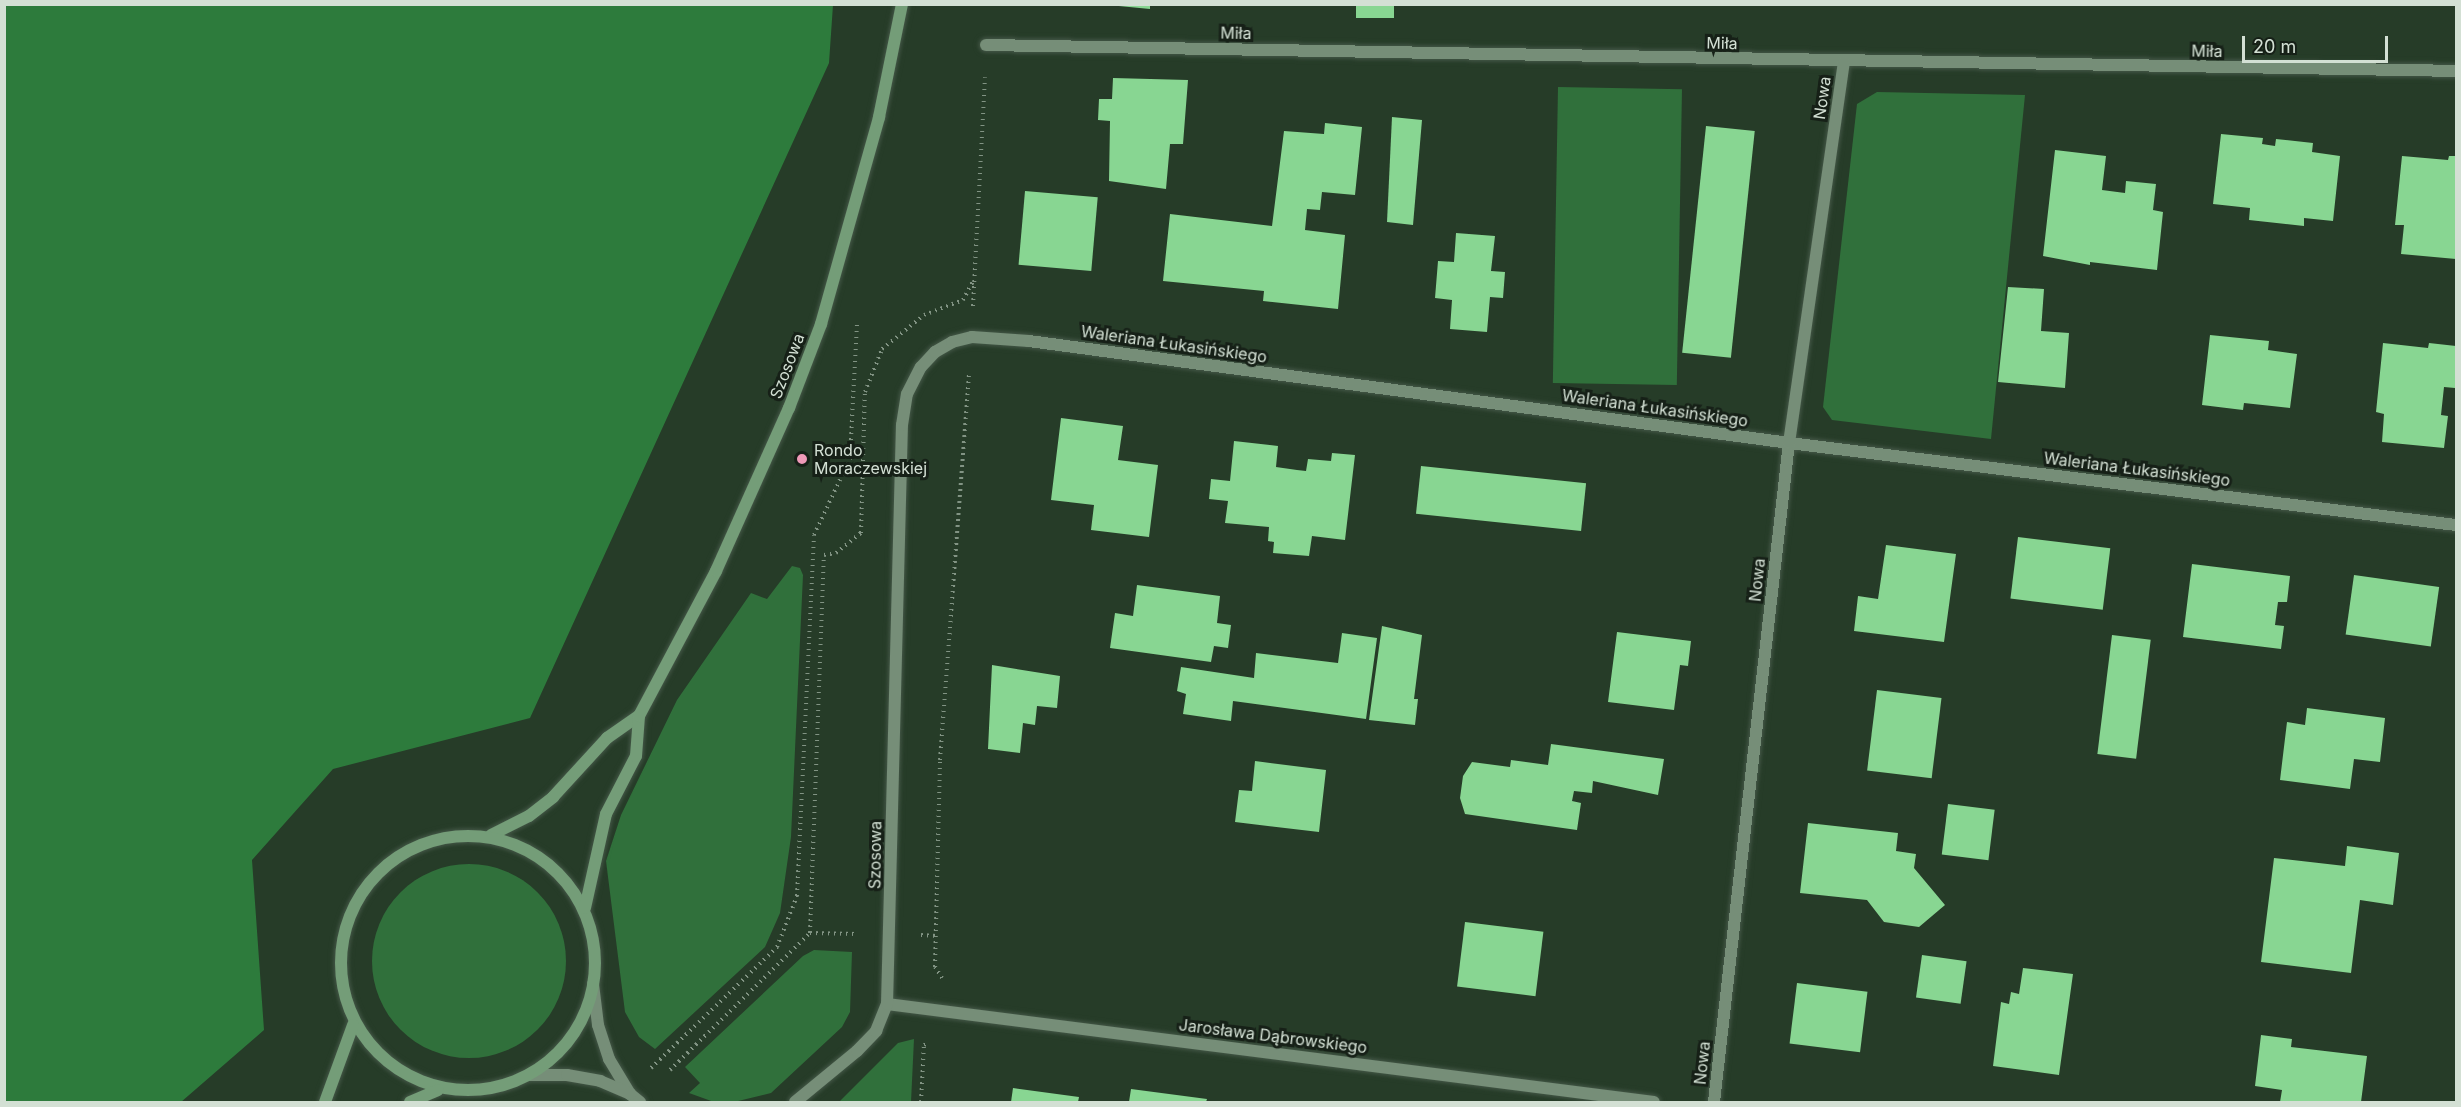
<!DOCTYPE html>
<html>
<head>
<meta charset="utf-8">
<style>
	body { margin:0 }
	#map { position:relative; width:2461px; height:1107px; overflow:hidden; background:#263c28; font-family:Inter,sans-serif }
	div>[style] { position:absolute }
	.green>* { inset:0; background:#30703b; transform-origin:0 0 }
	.round { border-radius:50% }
	.forest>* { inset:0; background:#2d7b3c }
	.building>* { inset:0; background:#88d692; transform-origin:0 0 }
	.path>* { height:4px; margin-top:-2px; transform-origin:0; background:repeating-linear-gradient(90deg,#829484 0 1.5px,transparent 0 6px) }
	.roads { filter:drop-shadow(0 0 2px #445747) drop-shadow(0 0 2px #445747) }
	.minor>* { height:12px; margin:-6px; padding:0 6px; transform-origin:6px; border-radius:6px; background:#768e78 }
	.tertiary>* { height:12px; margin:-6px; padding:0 6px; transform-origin:6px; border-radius:6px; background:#768e78 }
	.secondary>* { height:12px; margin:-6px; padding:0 6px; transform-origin:6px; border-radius:6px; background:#749d78 }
	.secondary>.ring { margin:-6px; padding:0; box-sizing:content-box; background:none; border:12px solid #749d78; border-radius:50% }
	.dots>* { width:16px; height:16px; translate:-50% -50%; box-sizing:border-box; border:3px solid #162017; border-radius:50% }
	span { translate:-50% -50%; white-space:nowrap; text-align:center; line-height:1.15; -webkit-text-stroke:6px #162017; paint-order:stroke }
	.street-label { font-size:16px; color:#d3e0d4 }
	.poi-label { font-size:16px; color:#d3e0d4 }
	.left { translate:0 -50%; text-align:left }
	.frame { position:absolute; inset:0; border:6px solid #d3e0d4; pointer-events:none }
	.scale { position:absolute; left:2242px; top:36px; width:146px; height:27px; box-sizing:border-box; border:3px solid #d3e0d4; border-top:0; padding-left:8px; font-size:18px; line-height:21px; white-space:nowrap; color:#d3e0d4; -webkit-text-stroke:4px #162017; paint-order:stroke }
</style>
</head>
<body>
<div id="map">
	<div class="green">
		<div style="left:1558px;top:87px;width:124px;height:296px;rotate:1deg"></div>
		<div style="clip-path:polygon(1877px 92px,2025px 95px,1991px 439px,1832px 420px,1823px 407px,1857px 104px)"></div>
		<div style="clip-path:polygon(792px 566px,800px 568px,803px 575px,791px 837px,780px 913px,765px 947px,655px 1049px,639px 1037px,625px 1012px,606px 861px,621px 815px,677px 700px,751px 593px,767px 599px)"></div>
		<div class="round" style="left:372px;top:864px;width:194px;height:194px"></div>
		<div style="clip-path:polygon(814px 950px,852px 952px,850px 1012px,842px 1027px,771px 1093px,734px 1102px,714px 1102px,689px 1093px,700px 1083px,685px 1067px,803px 956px)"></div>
		<div style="clip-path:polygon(914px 1039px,911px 1102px,839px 1102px,898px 1043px)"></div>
	</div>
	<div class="forest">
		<div style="clip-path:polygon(5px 4px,833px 5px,829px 63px,530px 718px,333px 769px,252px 860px,264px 1030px,181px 1102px,5px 1102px)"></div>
	</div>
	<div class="building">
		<div style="clip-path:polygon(1098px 4px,1150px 4px,1150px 9px)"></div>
		<div style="left:1356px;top:4px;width:38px;height:14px"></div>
		<div style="clip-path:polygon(1113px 78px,1188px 80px,1183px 144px,1170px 144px,1166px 189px,1109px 181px,1110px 121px,1098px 120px,1099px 99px,1112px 99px)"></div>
		<div style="clip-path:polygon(1392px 117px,1422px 120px,1413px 225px,1387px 222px)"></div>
		<div style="clip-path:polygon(1325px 123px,1362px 127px,1355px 195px,1322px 192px,1320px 210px,1307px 209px,1305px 230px,1345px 235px,1338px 309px,1263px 301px,1264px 291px,1163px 281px,1170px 214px,1272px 226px,1284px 131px,1324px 134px)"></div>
		<div style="left:1706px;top:126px;width:49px;height:228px;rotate:6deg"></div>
		<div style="clip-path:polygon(2221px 134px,2263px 138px,2262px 144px,2275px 146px,2276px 139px,2313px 143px,2312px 152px,2340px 156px,2333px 221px,2304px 218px,2304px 226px,2249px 220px,2250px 208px,2213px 204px)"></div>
		<div style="clip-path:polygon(2055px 150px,2106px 156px,2102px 190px,2125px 193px,2126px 181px,2156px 184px,2153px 210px,2163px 212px,2157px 270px,2090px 262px,2090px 265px,2043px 256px)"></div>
		<div style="clip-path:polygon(2402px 156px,2448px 160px,2449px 156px,2456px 156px,2456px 259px,2401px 254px,2404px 225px,2395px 225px)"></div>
		<div style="left:1025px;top:191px;width:73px;height:74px;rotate:5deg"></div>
		<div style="clip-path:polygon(1456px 233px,1495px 236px,1491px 271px,1505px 272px,1503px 298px,1490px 297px,1487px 332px,1450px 329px,1452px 300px,1435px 298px,1438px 261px,1454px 262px)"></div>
		<div style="clip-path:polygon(2008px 287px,2044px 289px,2041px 331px,2069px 333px,2065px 388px,1998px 382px)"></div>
		<div style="clip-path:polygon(2210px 335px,2269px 341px,2268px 350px,2297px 354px,2290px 408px,2244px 403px,2243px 410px,2202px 405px)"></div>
		<div style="clip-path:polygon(2383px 343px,2428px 348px,2429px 343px,2456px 346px,2455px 388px,2444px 387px,2441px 415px,2448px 416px,2444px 448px,2382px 442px,2384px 414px,2376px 412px)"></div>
		<div style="clip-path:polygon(1061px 418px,1123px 426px,1118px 460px,1158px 465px,1149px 537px,1091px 530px,1094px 505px,1051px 500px)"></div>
		<div style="clip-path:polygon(1234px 441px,1278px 446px,1276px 467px,1297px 470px,1306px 471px,1308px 459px,1331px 461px,1332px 453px,1355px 455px,1345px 540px,1312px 536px,1309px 556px,1273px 553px,1274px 542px,1268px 541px,1269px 527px,1225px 523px,1228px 501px,1209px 499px,1211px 479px,1230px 481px)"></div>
		<div style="left:1421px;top:466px;width:166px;height:48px;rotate:6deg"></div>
		<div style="left:2018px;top:537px;width:93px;height:62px;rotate:7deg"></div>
		<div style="clip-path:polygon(1886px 545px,1956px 554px,1944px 642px,1854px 631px,1858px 596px,1878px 599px)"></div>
		<div style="clip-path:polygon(2192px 564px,2290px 576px,2287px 602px,2278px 602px,2275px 625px,2284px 626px,2281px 649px,2183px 637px)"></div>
		<div style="left:2354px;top:575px;width:86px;height:60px;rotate:8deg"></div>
		<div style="clip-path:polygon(1137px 585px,1220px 596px,1217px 623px,1231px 625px,1228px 648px,1214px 646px,1211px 662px,1110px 648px,1115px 613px,1133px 616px)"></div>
		<div style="clip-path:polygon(1382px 626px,1422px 635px,1414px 699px,1418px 699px,1415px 725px,1369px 720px)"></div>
		<div style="clip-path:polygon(1617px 632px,1691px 641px,1688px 666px,1680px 665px,1674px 710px,1608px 702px)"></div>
		<div style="clip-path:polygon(1342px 633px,1377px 638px,1366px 719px,1233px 701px,1231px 721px,1183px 714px,1186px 694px,1177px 691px,1181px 667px,1254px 678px,1256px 653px,1338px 663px)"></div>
		<div style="left:2112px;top:635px;width:39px;height:120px;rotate:7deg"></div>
		<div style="clip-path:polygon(992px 665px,1060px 676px,1057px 708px,1037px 706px,1035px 725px,1023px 723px,1020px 753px,988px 749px)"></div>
		<div style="left:1877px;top:690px;width:65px;height:81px;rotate:7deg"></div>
		<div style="clip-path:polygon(2307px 708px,2385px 718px,2380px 762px,2354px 759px,2350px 789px,2280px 780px,2287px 722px,2305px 725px)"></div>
		<div style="clip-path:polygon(1551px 744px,1664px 759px,1658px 795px,1593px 781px,1592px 793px,1574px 791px,1572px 801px,1581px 803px,1577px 830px,1465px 814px,1460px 798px,1463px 776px,1472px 762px,1510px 767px,1511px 760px,1548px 765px)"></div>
		<div style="clip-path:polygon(1255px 761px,1326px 770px,1319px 832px,1235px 822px,1239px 790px,1252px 791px)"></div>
		<div style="left:1948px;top:804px;width:47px;height:51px;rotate:7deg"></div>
		<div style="clip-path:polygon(1808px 823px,1898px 833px,1896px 851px,1916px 854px,1914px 868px,1945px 905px,1919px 927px,1884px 922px,1867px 900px,1800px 893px)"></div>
		<div style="clip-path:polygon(2347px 846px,2399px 853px,2393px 905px,2360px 900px,2351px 973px,2261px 962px,2274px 858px,2345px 866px)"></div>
		<div style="left:1465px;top:922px;width:79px;height:65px;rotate:7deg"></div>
		<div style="left:1922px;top:955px;width:45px;height:43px;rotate:8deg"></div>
		<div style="clip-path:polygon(2023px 968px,2073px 974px,2059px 1075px,1993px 1066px,2001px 1002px,2009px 1004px,2011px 992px,2019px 994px)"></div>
		<div style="left:1797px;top:983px;width:71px;height:61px;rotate:7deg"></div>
		<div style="clip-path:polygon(2261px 1035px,2292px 1039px,2291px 1047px,2367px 1056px,2361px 1102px,2280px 1102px,2282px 1090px,2255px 1086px)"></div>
		<div style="clip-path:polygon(1013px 1088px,1079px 1097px,1078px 1102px,1011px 1102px)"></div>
		<div style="clip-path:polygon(1131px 1089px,1207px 1099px,1206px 1102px,1129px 1102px)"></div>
	</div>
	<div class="path">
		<div style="left:973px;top:306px;width:229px;rotate:-87deg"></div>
		<div style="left:810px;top:933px;width:378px;rotate:-87.9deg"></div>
		<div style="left:824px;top:555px;width:12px;rotate:-9deg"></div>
		<div style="left:836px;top:553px;width:32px;rotate:-39deg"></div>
		<div style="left:861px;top:533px;width:141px;rotate:-88.4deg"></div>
		<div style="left:865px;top:392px;width:46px;rotate:-68.4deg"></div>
		<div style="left:882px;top:349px;width:54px;rotate:-39deg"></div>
		<div style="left:924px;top:315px;width:42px;rotate:-21deg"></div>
		<div style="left:963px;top:300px;width:21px;rotate:-62deg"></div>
		<div style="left:921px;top:935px;width:16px;rotate:4deg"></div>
		<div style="left:942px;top:978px;width:13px;rotate:-122deg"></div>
		<div style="left:935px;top:967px;width:207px;rotate:-88.6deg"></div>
		<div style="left:940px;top:760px;width:390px;rotate:-85.7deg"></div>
		<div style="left:651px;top:1068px;width:175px;rotate:-43.8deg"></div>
		<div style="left:777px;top:947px;width:55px;rotate:-68.6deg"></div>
		<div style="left:797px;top:896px;width:361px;rotate:-87.3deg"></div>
		<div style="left:814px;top:535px;width:85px;rotate:-64.9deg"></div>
		<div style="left:850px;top:458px;width:135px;rotate:-87deg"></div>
		<div style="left:670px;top:1070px;width:196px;rotate:-44.4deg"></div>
		<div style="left:810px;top:933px;width:47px;rotate:1.2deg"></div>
		<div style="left:921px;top:1102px;width:57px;rotate:-87deg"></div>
		<div style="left:924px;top:1045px;width:4px;rotate:-27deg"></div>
	</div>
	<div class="roads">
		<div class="minor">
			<div style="left:986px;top:45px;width:1470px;rotate:1.01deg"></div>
			<div style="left:887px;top:1004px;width:773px;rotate:7.28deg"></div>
			<div style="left:795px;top:1102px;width:80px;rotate:-39.4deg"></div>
			<div style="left:857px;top:1051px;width:28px;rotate:-46deg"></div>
			<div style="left:876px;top:1031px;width:29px;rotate:-68deg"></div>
			<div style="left:887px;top:1004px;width:579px;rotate:-88.52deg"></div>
			<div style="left:902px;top:425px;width:31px;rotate:-81deg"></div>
			<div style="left:907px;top:394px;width:30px;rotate:-63deg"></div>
			<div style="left:921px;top:367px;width:21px;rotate:-47deg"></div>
			<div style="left:935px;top:352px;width:20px;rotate:-30deg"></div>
			<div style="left:952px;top:342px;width:21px;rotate:-14deg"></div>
			<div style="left:972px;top:337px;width:57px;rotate:4deg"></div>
			<div style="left:1029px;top:341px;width:767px;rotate:7.64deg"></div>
			<div style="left:1789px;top:443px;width:672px;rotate:7.01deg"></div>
			<div style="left:1714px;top:1102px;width:663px;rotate:-83.51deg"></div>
			<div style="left:1789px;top:443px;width:385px;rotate:-81.8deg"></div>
		</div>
		<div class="tertiary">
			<div style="left:593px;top:984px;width:41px;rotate:83deg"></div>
			<div style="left:598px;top:1025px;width:36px;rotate:72deg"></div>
			<div style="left:609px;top:1059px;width:41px;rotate:59deg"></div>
			<div style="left:630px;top:1094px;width:13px;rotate:39deg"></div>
			<div style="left:530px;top:1075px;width:37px"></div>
			<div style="left:567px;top:1075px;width:34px;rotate:10deg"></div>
			<div style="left:600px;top:1081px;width:33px;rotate:23deg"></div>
		</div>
		<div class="secondary">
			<div style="left:491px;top:835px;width:42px;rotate:-26.6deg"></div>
			<div style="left:529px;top:816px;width:31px;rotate:-38deg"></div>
			<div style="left:553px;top:797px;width:80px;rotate:-47.5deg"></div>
			<div style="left:607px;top:738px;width:39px;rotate:-35deg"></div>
			<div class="ring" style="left:341px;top:836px;width:242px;height:242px"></div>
			<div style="left:585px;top:908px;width:96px;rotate:-77.4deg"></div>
			<div style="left:606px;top:814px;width:65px;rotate:-62.7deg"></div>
			<div style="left:636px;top:756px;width:40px;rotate:-85.7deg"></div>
			<div style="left:639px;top:716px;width:164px;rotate:-62deg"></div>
			<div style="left:716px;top:571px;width:179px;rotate:-65.9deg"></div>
			<div style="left:789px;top:408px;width:90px;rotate:-69.1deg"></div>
			<div style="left:821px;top:324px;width:215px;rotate:-74.3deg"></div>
			<div style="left:879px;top:117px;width:115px;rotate:-78.5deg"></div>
			<div style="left:325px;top:1102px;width:82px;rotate:-70deg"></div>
			<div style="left:410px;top:1102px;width:30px;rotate:-23deg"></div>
		</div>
	</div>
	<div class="dots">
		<div style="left:802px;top:459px;background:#ef9ab8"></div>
	</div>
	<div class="street-label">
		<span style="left:1236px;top:33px;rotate:1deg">Miła</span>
		<span style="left:1722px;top:43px;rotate:1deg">Miła</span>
		<span style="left:2207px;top:51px;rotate:1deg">Miła</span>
		<span style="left:1822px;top:98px;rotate:-82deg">Nowa</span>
		<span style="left:1174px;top:344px;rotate:8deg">Waleriana Łukasińskiego</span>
		<span style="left:787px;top:366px;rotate:-69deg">Szosowa</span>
		<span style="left:1655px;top:408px;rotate:8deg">Waleriana Łukasińskiego</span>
		<span style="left:2137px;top:469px;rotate:7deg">Waleriana Łukasińskiego</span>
		<span style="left:1757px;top:580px;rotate:-84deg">Nowa</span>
		<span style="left:875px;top:855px;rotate:-89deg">Szosowa</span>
		<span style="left:1273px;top:1036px;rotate:7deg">Jarosława Dąbrowskiego</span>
		<span style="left:1702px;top:1063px;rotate:-84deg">Nowa</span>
	</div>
	<div class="poi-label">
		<span class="left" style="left:814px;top:459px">Rondo<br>Moraczewskiej</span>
	</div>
	<div class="frame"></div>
	<div class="scale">20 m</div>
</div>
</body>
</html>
